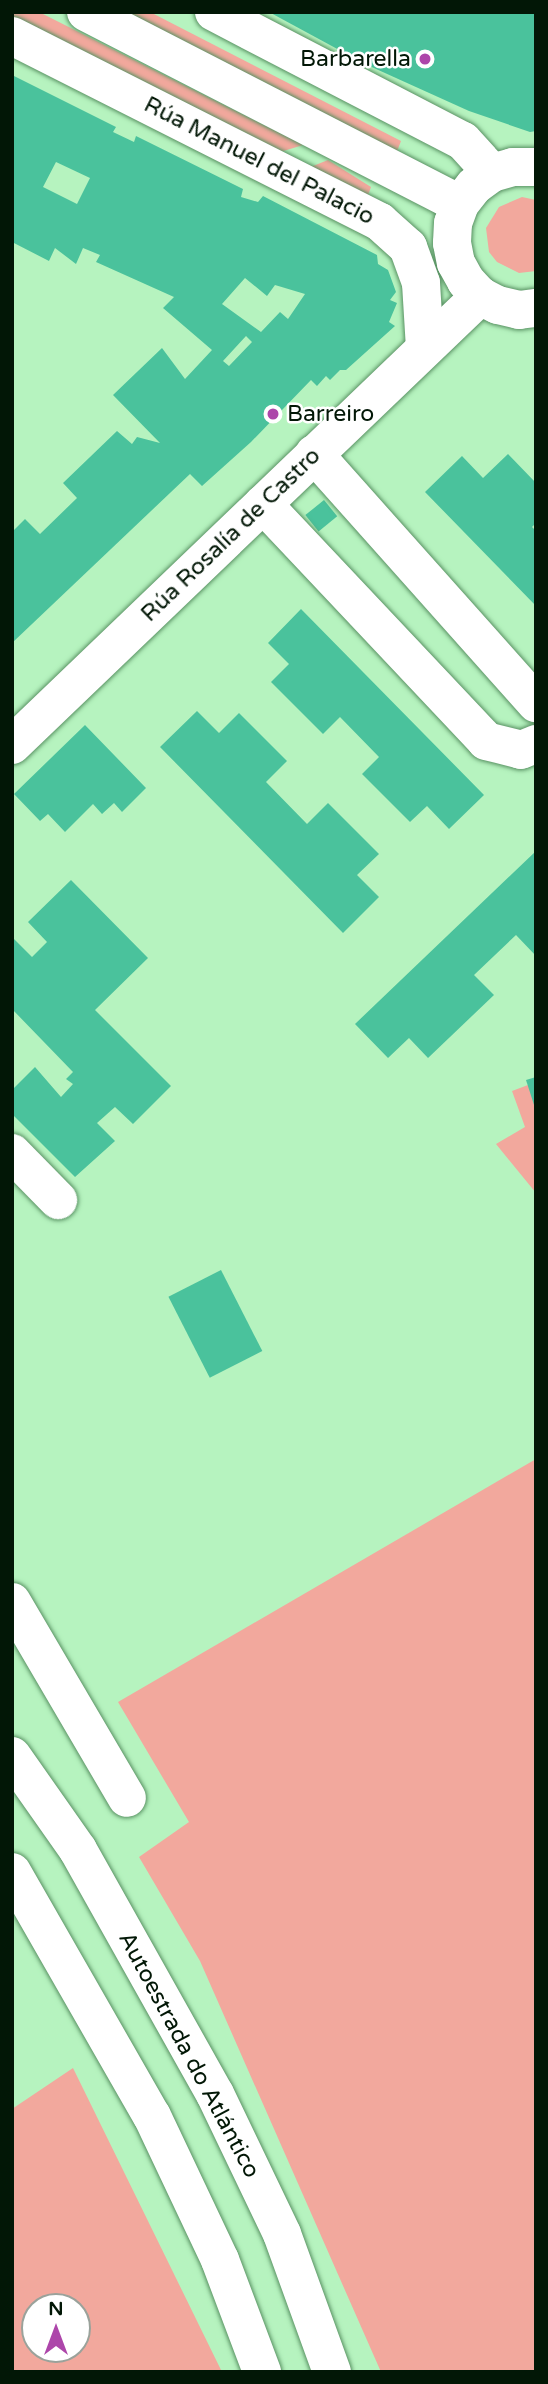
<!DOCTYPE html>
<html>
<head>
<meta charset="utf-8">
<style>
	body { margin:0 }
	#map { position:relative; width:548px; height:2384px; overflow:hidden; background:#b6f3bf; font-family:"Varela Round",sans-serif }
	div>[style] { position:absolute }
	.green>* { inset:0; background:#f2a89d }
	.building>* { inset:0; background:#4ac29c; transform-origin:0 0 }
	.roads { filter:drop-shadow(0 0 2px #599263) drop-shadow(0 0 2px #599263) }
	.minor>* { height:38px; margin:-19px; padding:0 19px; transform-origin:19px; border-radius:19px; background:#fff }
	.major>* { height:38px; margin:-19px; padding:0 19px; transform-origin:19px; border-radius:19px; background:#fff }
	.highway>* { height:38px; margin:-19px; padding:0 19px; transform-origin:19px; border-radius:19px; background:#fff }
	.dots>* { width:19px; height:19px; translate:-50% -50%; box-sizing:border-box; border:4px solid #fff; border-radius:50% }
	span { translate:-50% -50%; white-space:nowrap; text-align:center; line-height:1.15; -webkit-text-stroke:5px #fff; paint-order:stroke }
	.poi-label { font-size:23px; color:#021706 }
	.right { translate:-100% -50%; text-align:right }
	.left { translate:0 -50%; text-align:left }
	.street-label { font-size:23px; color:#021706 }
	.frame { position:absolute; inset:0; border:14px solid #021706; pointer-events:none }
	.north { position:absolute; left:21px; top:2293px; width:70px; height:70px; box-sizing:border-box; background:#fff; border:2px solid #9aa29b; border-radius:50%; rotate:0deg; font-size:19px; font-weight:700; line-height:28px; text-align:center; color:#021706 }
	.north::after { content:''; display:block; margin:auto; width:24px; height:32px; background:#ad46aa; clip-path:polygon(50% 0,100% 100%,50% 72%,0 100%) }
</style>
</head>
<body>
<div id="map">
	<div class="green">
		<div style="clip-path:polygon(12px 12px,39px 12px,303px 145px,277px 153px,12px 21px)"></div>
		<div style="clip-path:polygon(114px 12px,150px 12px,401px 141px,396px 154px)"></div>
		<div style="clip-path:polygon(328px 160px,371px 187px,365px 203px,298px 172px)"></div>
		<div style="clip-path:polygon(522px 197px,536px 200px,536px 271px,519px 273px,497px 262px,489px 252px,486px 228px,499px 207px)"></div>
		<div style="clip-path:polygon(536px 1082px,536px 1193px,496px 1144px,525px 1127px,512px 1091px)"></div>
		<div style="clip-path:polygon(536px 1459px,536px 2372px,381px 2372px,200px 1961px,139px 1857px,189px 1822px,118px 1702px)"></div>
		<div style="clip-path:polygon(evenodd,73px 2068px,222px 2372px,12px 2372px,12px 2109px,73px 2068px,77px 2307px,77px 2349px,35px 2349px,35px 2307px,77px 2307px)"></div>
	</div>
	<div class="building">
		<div style="clip-path:polygon(269px 12px,536px 12px,536px 131px,530px 132px,469px 111px,365px 64px)"></div>
		<div style="clip-path:polygon(evenodd,12px 75px,116px 127px,113px 132px,134px 142px,136px 136px,243px 189px,241px 197px,258px 202px,263px 196px,377px 255px,378px 264px,388px 270px,396px 292px,390px 300px,397px 303px,389px 322px,395px 326px,346px 370px,340px 370px,330px 380px,326px 376px,317px 386px,311px 380px,251px 442px,202px 486px,190px 474px,12px 643px,12px 532px,25px 519px,40px 534px,77px 498px,63px 483px,117px 431px,132px 444px,137px 437px,160px 443px,113px 395px,162px 348px,185px 379px,212px 350px,163px 308px,174px 297px,96px 262px,100px 255px,83px 248px,76px 264px,55px 248px,49px 261px,12px 242px,12px 75px,56px 162px,90px 178px,77px 204px,43px 187px,56px 162px,12px 75px,245px 278px,267px 296px,275px 285px,305px 294px,288px 319px,280px 312px,261px 332px,222px 304px,245px 278px,12px 75px,246px 336px,252px 342px,229px 366px,223px 361px,246px 336px)"></div>
		<div style="clip-path:polygon(508px 454px,536px 483px,536px 523px,532px 527px,536px 531px,536px 606px,425px 492px,462px 456px,483px 478px)"></div>
		<div style="left:324px;top:500px;width:21px;height:24px;rotate:51deg"></div>
		<div style="clip-path:polygon(301px 609px,484px 795px,449px 829px,427px 806px,410px 822px,362px 774px,379px 757px,340px 717px,323px 734px,271px 682px,289px 664px,268px 643px)"></div>
		<div style="clip-path:polygon(197px 711px,219px 733px,239px 713px,287px 761px,266px 782px,307px 824px,328px 803px,379px 854px,357px 875px,379px 897px,343px 933px,160px 747px)"></div>
		<div style="clip-path:polygon(85px 725px,146px 788px,122px 812px,114px 803px,102px 814px,93px 804px,65px 832px,48px 814px,40px 821px,14px 794px)"></div>
		<div style="clip-path:polygon(536px 851px,536px 956px,516px 935px,474px 975px,494px 995px,428px 1058px,409px 1038px,388px 1058px,355px 1024px)"></div>
		<div style="clip-path:polygon(71px 880px,148px 958px,95px 1010px,171px 1086px,133px 1124px,115px 1107px,97px 1123px,115px 1141px,75px 1177px,12px 1114px,12px 1090px,35px 1067px,61px 1097px,73px 1084px,66px 1079px,73px 1072px,12px 1009px,12px 937px,32px 957px,47px 942px,28px 922px)"></div>
		<div style="clip-path:polygon(536px 1077px,536px 1108px,535px 1108px,526px 1080px)"></div>
		<div style="left:221px;top:1270px;width:91px;height:59px;rotate:63deg"></div>
	</div>
	<div class="roads">
		<div class="minor">
			<div style="left:214px;top:12px;width:280px;rotate:27.4deg"></div>
			<div style="left:463px;top:141px;width:43px;rotate:47.8deg"></div>
			<div style="left:12px;top:36px;width:412px;rotate:26.8deg"></div>
			<div style="left:380px;top:222px;width:38px;rotate:42deg"></div>
			<div style="left:408px;top:247px;width:38px;rotate:70deg"></div>
			<div style="left:421px;top:283px;width:65px;rotate:86.5deg"></div>
			<div style="left:314px;top:454px;width:334px;rotate:48.3deg"></div>
			<div style="left:263px;top:504px;width:325px;rotate:46.7deg"></div>
			<div style="left:486px;top:741px;width:36px;rotate:14deg"></div>
			<div style="left:521px;top:750px;width:16px;rotate:-22deg"></div>
			<div style="left:12px;top:1153px;width:66px;rotate:45.6deg"></div>
			<div style="left:12px;top:1602px;width:227px;rotate:59.6deg"></div>
		</div>
		<div class="major">
			<div style="left:12px;top:745px;width:649px;rotate:-43.81deg"></div>
		</div>
		<div class="highway">
			<div style="left:86px;top:12px;width:420px;rotate:27.2deg"></div>
			<div style="left:536px;top:167px;width:23px;rotate:180deg"></div>
			<div style="left:513px;top:167px;width:22px;rotate:164deg"></div>
			<div style="left:492px;top:173px;width:22px;rotate:144deg"></div>
			<div style="left:474px;top:186px;width:23px;rotate:128deg"></div>
			<div style="left:460px;top:204px;width:20px;rotate:110deg"></div>
			<div style="left:453px;top:223px;width:20px;rotate:93deg"></div>
			<div style="left:452px;top:243px;width:20px;rotate:79deg"></div>
			<div style="left:456px;top:263px;width:21px;rotate:61deg"></div>
			<div style="left:466px;top:281px;width:21px;rotate:47deg"></div>
			<div style="left:480px;top:296px;width:20px;rotate:27deg"></div>
			<div style="left:498px;top:305px;width:22px;rotate:13deg"></div>
			<div style="left:519px;top:310px;width:17px;rotate:-7deg"></div>
			<div style="left:12px;top:1756px;width:115px;rotate:54.9deg"></div>
			<div style="left:78px;top:1850px;width:280px;rotate:60.7deg"></div>
			<div style="left:215px;top:2094px;width:155px;rotate:64.4deg"></div>
			<div style="left:282px;top:2234px;width:147px;rotate:70.1deg"></div>
			<div style="left:12px;top:1872px;width:281px;rotate:60.2deg"></div>
			<div style="left:152px;top:2116px;width:159px;rotate:64.7deg"></div>
			<div style="left:220px;top:2260px;width:120px;rotate:69.4deg"></div>
		</div>
	</div>
	<div class="dots">
		<div style="left:425px;top:59px;background:#ad46aa"></div>
		<div style="left:273px;top:414px;background:#ad46aa"></div>
	</div>
	<div class="poi-label">
		<span class="right" style="left:411px;top:59px">Barbarella</span>
		<span class="left" style="left:287px;top:414px">Barreiro</span>
	</div>
	<div class="street-label">
		<span style="left:259px;top:161px;rotate:27deg">Rúa Manuel del Palacio</span>
		<span style="left:231px;top:535px;rotate:-44deg">Rúa Rosalía de Castro</span>
		<span style="left:189px;top:2055px;rotate:62deg">Autoestrada do Atlántico</span>
	</div>
	<div class="frame"></div>
	<div class="north">N</div>
</div>
</body>
</html>
